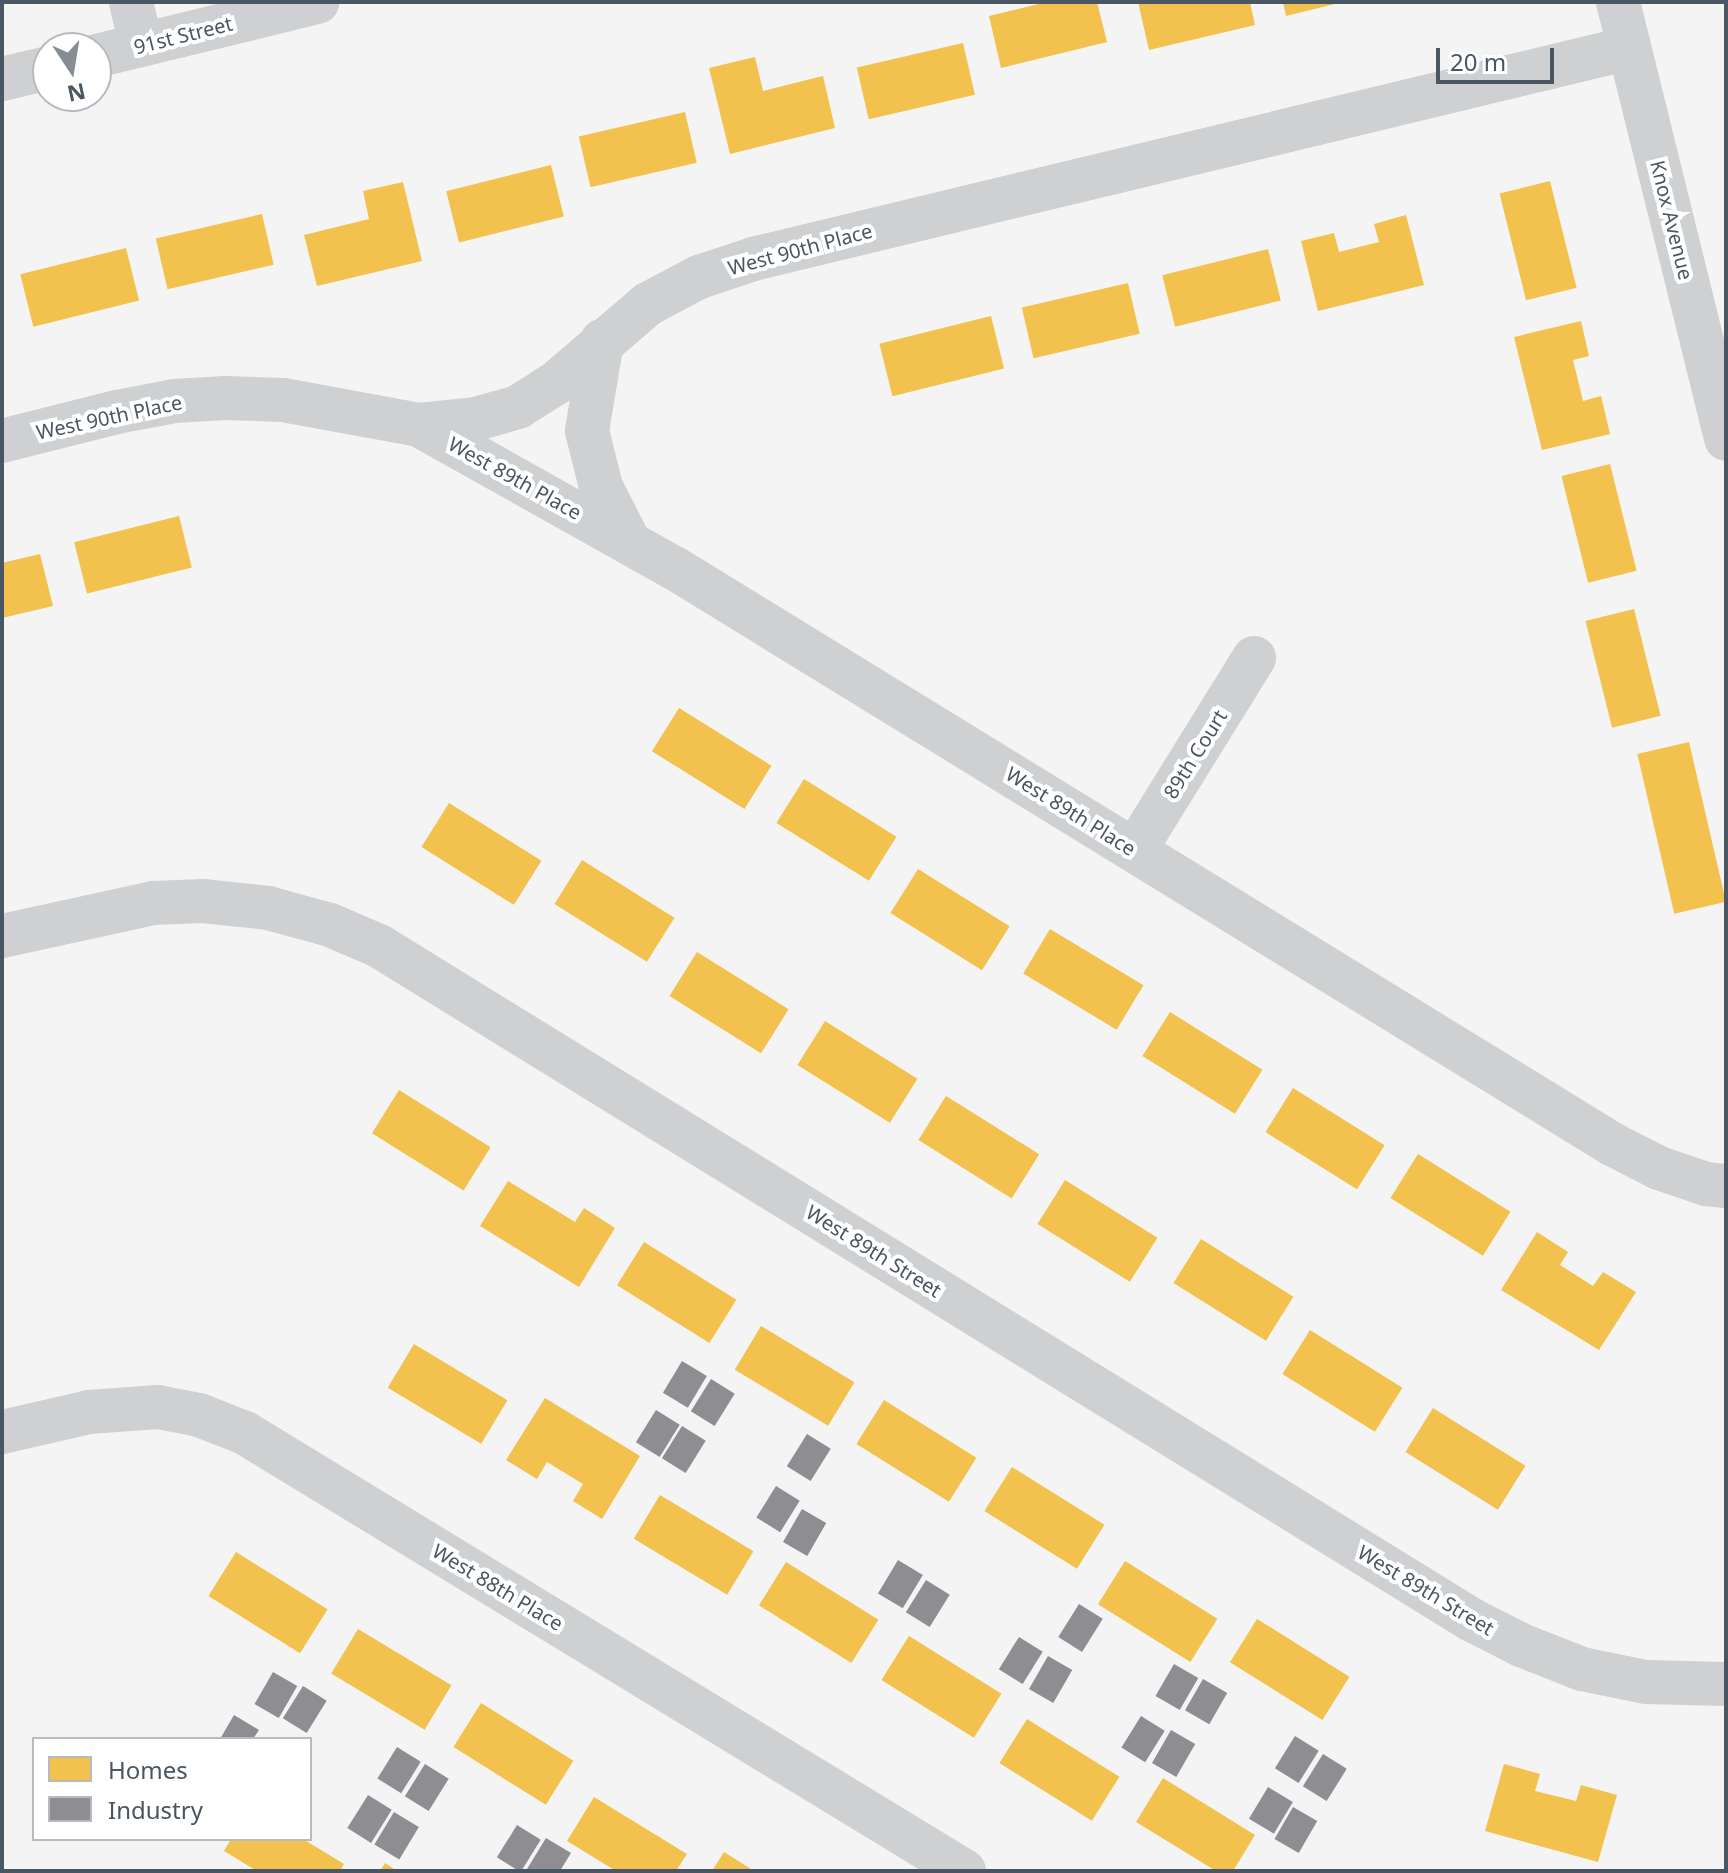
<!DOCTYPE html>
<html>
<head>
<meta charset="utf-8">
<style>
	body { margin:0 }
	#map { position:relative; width:1728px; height:1873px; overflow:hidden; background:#f4f4f4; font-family:"Noto Sans",sans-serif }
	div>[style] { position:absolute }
	.homes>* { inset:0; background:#f2c14e; transform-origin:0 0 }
	.industry>* { inset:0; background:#8d8d92; transform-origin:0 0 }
	.minor>* { height:44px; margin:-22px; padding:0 22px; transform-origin:22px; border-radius:22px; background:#ced0d2 }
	span { translate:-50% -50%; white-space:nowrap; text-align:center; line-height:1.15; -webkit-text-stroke:8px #fff; paint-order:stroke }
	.street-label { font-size:20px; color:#4a5661 }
	.frame { position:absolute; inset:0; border:4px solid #4a5661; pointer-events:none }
	.legend { position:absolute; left:32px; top:1737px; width:280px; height:104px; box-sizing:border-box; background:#fff; border:2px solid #b7bbc0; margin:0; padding:10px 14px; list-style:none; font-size:24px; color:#4a5661 }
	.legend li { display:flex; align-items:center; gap:16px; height:40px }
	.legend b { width:40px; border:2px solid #b7bbc0 }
	.north { position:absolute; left:32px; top:32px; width:80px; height:80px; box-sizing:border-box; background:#fff; border:2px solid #b7bbc0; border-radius:50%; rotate:168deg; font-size:22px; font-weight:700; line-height:32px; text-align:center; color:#4a5661 }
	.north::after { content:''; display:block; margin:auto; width:28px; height:36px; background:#868d94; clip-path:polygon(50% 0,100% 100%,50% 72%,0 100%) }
	.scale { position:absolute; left:1436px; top:48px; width:118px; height:36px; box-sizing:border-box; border:4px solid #4a5661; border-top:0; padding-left:10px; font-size:24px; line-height:28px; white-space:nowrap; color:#4a5661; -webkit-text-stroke:6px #fff; paint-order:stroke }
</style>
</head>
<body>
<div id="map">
	<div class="homes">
		<div style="clip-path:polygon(1047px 2px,1097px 2px,1107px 42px,1001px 68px,989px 16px)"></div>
		<div style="clip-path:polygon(1138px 2px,1250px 2px,1255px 25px,1149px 50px)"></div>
		<div style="clip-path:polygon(1283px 2px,1339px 2px,1339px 3px,1286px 16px)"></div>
		<div style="left:963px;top:43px;width:53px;height:109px;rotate:77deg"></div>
		<div style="clip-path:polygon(755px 57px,763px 91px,823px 76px,835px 128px,730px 154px,709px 68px)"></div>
		<div style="left:685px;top:112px;width:52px;height:109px;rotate:77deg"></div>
		<div style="left:551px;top:165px;width:53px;height:108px;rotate:76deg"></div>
		<div style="left:1550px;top:181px;width:110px;height:52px;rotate:76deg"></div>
		<div style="clip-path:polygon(403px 182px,422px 261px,317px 286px,304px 235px,369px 219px,363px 191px)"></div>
		<div style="left:262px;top:214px;width:52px;height:109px;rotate:77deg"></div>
		<div style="clip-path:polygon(1406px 215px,1424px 285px,1318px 311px,1301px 241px,1334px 233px,1339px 252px,1379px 242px,1374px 224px)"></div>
		<div style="left:126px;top:248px;width:54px;height:109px;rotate:76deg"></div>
		<div style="left:1268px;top:249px;width:53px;height:109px;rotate:76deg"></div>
		<div style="left:1128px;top:283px;width:52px;height:109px;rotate:77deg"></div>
		<div style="left:991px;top:316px;width:54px;height:115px;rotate:76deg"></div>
		<div style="clip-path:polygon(1581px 321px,1589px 356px,1573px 360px,1583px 401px,1601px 396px,1610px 434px,1542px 450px,1514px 337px)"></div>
		<div style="left:1610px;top:464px;width:110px;height:50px;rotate:76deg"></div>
		<div style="left:179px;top:516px;width:53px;height:108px;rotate:76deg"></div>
		<div style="clip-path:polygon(40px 554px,53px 606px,2px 618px,2px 563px)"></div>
		<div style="left:1634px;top:609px;width:110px;height:50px;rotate:76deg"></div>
		<div style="left:679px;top:708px;width:109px;height:51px;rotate:32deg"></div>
		<div style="left:1689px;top:742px;width:164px;height:53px;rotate:77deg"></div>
		<div style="left:804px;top:779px;width:109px;height:52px;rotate:32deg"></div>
		<div style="left:449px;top:803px;width:109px;height:52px;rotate:32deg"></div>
		<div style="left:582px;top:860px;width:109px;height:52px;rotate:32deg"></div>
		<div style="left:918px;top:869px;width:108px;height:52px;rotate:32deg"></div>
		<div style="left:1050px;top:929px;width:109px;height:52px;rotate:31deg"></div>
		<div style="left:697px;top:952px;width:108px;height:52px;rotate:32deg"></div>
		<div style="left:1170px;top:1012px;width:109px;height:52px;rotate:32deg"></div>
		<div style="left:825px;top:1021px;width:109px;height:52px;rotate:32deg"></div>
		<div style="left:1293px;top:1088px;width:108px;height:52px;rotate:32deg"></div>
		<div style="left:399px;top:1090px;width:108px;height:51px;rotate:32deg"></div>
		<div style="left:946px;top:1096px;width:110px;height:52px;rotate:32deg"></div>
		<div style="left:1418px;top:1154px;width:109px;height:52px;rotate:32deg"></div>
		<div style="left:1065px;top:1180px;width:109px;height:52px;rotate:32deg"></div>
		<div style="clip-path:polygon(508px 1181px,575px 1222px,584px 1208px,615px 1228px,579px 1287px,480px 1226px)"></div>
		<div style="clip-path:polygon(1537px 1232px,1568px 1252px,1560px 1265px,1593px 1286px,1603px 1272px,1636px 1292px,1599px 1350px,1501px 1290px)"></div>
		<div style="left:1201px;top:1239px;width:109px;height:52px;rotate:32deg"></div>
		<div style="left:644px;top:1242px;width:109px;height:51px;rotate:32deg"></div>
		<div style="left:761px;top:1326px;width:109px;height:51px;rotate:31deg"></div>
		<div style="left:1310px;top:1330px;width:109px;height:52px;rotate:32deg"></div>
		<div style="left:414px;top:1344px;width:109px;height:51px;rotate:31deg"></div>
		<div style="clip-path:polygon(545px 1398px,640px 1456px,602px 1519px,573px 1501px,583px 1484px,547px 1462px,537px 1479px,506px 1460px)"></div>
		<div style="left:884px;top:1400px;width:109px;height:52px;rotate:32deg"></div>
		<div style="left:1433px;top:1408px;width:109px;height:52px;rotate:32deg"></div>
		<div style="left:1012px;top:1467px;width:109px;height:52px;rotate:32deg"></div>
		<div style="left:660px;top:1495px;width:109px;height:51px;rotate:31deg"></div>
		<div style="left:236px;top:1552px;width:108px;height:52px;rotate:32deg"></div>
		<div style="left:1125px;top:1561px;width:109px;height:51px;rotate:32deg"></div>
		<div style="left:786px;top:1562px;width:109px;height:51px;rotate:32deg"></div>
		<div style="left:1257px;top:1619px;width:109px;height:51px;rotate:32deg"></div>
		<div style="left:358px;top:1629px;width:109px;height:52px;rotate:31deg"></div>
		<div style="left:909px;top:1636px;width:109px;height:52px;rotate:32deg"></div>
		<div style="left:481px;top:1703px;width:109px;height:52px;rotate:32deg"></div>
		<div style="left:1027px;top:1719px;width:109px;height:52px;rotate:32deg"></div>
		<div style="clip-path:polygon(1504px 1764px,1540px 1774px,1535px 1791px,1576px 1801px,1581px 1785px,1617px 1795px,1598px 1862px,1485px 1831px)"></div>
		<div style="clip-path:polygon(1163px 1778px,1255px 1835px,1233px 1871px,1216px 1871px,1136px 1822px)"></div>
		<div style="clip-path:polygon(594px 1797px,687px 1854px,676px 1871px,616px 1871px,567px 1841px)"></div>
		<div style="clip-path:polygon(231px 1839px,303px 1839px,344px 1864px,340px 1871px,257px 1871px,224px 1851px)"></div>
		<div style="clip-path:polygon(724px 1852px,754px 1871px,712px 1871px)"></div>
		<div style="clip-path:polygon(385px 1863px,397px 1871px,380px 1871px)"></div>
	</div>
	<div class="industry">
		<div style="left:682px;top:1361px;width:29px;height:37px;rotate:31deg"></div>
		<div style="left:711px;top:1379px;width:28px;height:38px;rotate:32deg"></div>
		<div style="left:656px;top:1410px;width:28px;height:38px;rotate:32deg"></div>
		<div style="left:682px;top:1426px;width:28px;height:38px;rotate:32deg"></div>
		<div style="left:807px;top:1434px;width:28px;height:38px;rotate:32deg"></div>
		<div style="left:776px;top:1486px;width:28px;height:37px;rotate:32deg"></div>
		<div style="left:802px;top:1509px;width:28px;height:38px;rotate:30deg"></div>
		<div style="left:898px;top:1560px;width:29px;height:39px;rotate:31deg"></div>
		<div style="left:926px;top:1580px;width:28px;height:38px;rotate:32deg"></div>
		<div style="left:1079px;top:1604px;width:28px;height:39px;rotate:32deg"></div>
		<div style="left:1019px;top:1637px;width:28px;height:38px;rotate:32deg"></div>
		<div style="left:1048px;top:1656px;width:28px;height:38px;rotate:30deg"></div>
		<div style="left:1174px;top:1664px;width:28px;height:37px;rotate:30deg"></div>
		<div style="left:273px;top:1672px;width:28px;height:37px;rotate:30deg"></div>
		<div style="left:1203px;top:1679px;width:28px;height:36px;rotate:30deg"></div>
		<div style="left:303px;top:1686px;width:28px;height:38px;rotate:32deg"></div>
		<div style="clip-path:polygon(234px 1715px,259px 1730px,253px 1739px,220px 1739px)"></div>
		<div style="left:1141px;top:1716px;width:28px;height:37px;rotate:32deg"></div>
		<div style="left:1171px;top:1730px;width:28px;height:38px;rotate:30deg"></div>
		<div style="left:1295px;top:1736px;width:28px;height:38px;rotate:32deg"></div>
		<div style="left:397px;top:1747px;width:28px;height:37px;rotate:32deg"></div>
		<div style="left:1323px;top:1754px;width:28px;height:38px;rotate:32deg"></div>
		<div style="left:425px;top:1764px;width:28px;height:38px;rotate:32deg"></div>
		<div style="left:1268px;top:1787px;width:29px;height:37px;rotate:31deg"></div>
		<div style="left:368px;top:1795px;width:28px;height:39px;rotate:32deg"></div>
		<div style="left:1293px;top:1807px;width:28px;height:37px;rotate:30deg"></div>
		<div style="left:394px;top:1812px;width:29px;height:38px;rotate:31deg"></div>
		<div style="left:517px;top:1825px;width:28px;height:38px;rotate:32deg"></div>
		<div style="clip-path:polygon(546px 1838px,571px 1853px,560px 1871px,530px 1871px,527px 1869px)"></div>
	</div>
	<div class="minor">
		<div style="left:131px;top:2px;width:44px;rotate:76.9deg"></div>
		<div style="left:1618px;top:2px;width:450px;rotate:76.1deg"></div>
		<div style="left:96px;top:56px;width:228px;rotate:-13.7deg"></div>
		<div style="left:2px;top:79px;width:47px;rotate:-13.4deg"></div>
		<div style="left:602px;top:341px;width:91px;rotate:99.5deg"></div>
		<div style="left:587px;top:431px;width:58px;rotate:76deg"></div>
		<div style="left:601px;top:487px;width:59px;rotate:63deg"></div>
		<div style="left:419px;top:425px;width:295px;rotate:29.3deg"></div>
		<div style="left:676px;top:569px;width:1099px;rotate:31.56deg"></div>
		<div style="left:1612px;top:1144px;width:53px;rotate:27.1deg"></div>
		<div style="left:1659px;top:1168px;width:50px;rotate:18.8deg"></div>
		<div style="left:1706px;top:1184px;width:20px;rotate:6deg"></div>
		<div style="left:2px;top:441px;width:119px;rotate:-14.2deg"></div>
		<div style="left:117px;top:412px;width:58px;rotate:-10.9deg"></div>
		<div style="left:174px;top:401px;width:51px;rotate:-3.4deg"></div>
		<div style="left:225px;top:398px;width:58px;rotate:2deg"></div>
		<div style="left:283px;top:400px;width:138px;rotate:10.4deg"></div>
		<div style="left:419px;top:425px;width:57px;rotate:-6deg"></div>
		<div style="left:476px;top:419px;width:44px;rotate:-15.9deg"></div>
		<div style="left:518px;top:407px;width:45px;rotate:-32.3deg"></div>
		<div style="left:556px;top:383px;width:121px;rotate:-40.7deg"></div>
		<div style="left:648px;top:304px;width:58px;rotate:-27.9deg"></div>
		<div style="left:699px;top:277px;width:57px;rotate:-18.4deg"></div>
		<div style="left:753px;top:259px;width:901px;rotate:-13.54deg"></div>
		<div style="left:1135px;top:850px;width:226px;rotate:-58.2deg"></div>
		<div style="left:2px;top:936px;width:155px;rotate:-12.3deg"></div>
		<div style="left:153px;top:903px;width:50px;rotate:-2.3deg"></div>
		<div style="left:203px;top:901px;width:65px;rotate:6.1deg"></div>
		<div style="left:268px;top:908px;width:64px;rotate:15.3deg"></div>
		<div style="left:330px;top:925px;width:53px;rotate:23.2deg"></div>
		<div style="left:379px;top:946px;width:1284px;rotate:31.66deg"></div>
		<div style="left:1472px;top:1620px;width:55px;rotate:27deg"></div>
		<div style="left:1521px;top:1645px;width:66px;rotate:21.5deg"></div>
		<div style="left:1582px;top:1669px;width:65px;rotate:11.5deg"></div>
		<div style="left:1646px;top:1682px;width:80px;rotate:1.4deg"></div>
		<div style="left:2px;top:1432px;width:89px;rotate:-12.9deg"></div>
		<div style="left:89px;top:1412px;width:69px;rotate:-4.1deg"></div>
		<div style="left:158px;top:1407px;width:42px;rotate:11deg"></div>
		<div style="left:199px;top:1415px;width:49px;rotate:21.4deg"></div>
		<div style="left:245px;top:1433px;width:842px;rotate:31.35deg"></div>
	</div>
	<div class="street-label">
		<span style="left:183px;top:35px;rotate:-14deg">91st Street</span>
		<span style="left:1672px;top:220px;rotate:76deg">Knox Avenue</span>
		<span style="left:800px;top:249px;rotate:-15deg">West 90th Place</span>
		<span style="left:109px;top:417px;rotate:-12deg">West 90th Place</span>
		<span style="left:515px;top:478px;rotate:29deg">West 89th Place</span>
		<span style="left:1195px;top:754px;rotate:-58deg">89th Court</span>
		<span style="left:1071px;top:811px;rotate:32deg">West 89th Place</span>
		<span style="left:874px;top:1251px;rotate:32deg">West 89th Street</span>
		<span style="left:498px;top:1587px;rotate:31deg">West 88th Place</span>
		<span style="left:1426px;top:1590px;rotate:31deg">West 89th Street</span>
	</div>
	<div class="frame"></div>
	<ul class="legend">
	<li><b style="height:22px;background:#f2c14e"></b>Homes</li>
	<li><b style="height:22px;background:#8d8d92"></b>Industry</li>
	</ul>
	<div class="north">N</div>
	<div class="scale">20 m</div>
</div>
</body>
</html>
